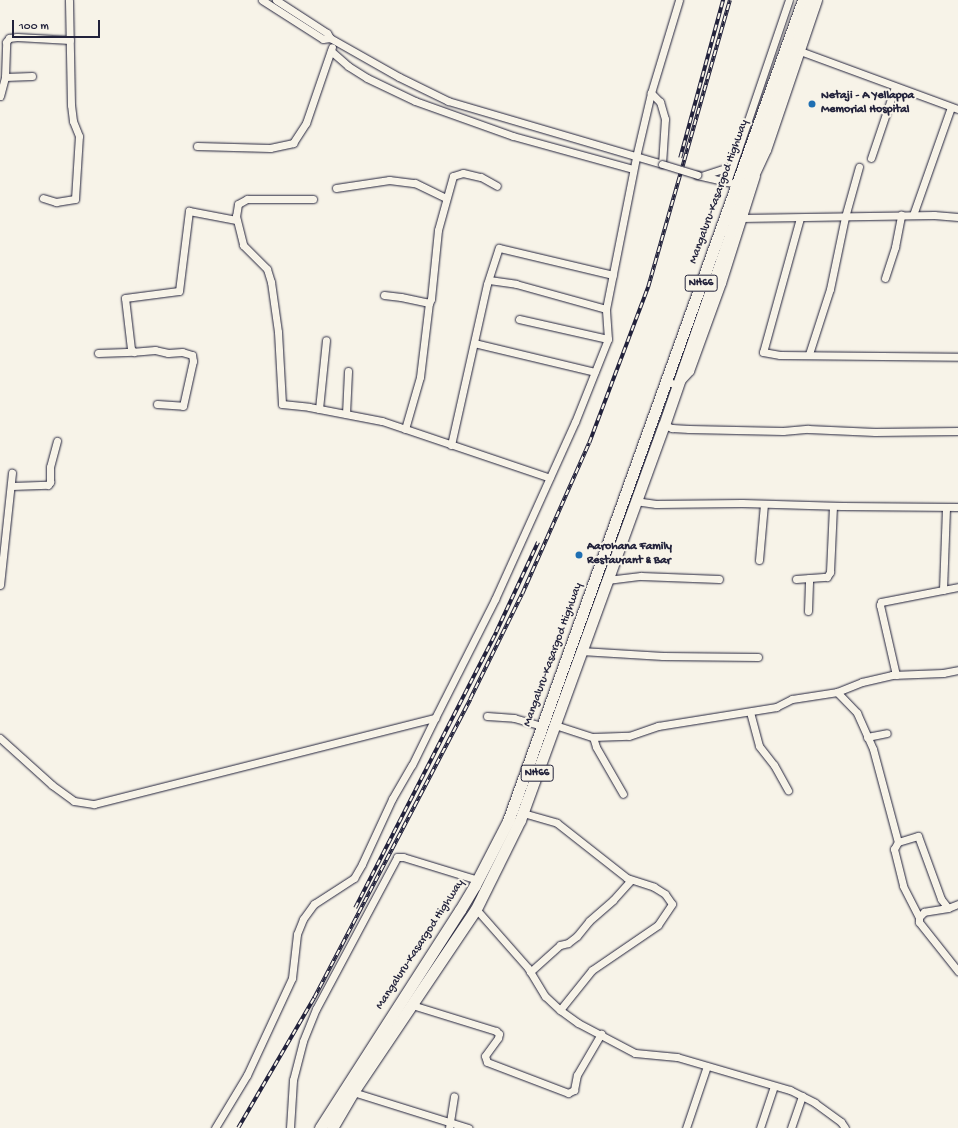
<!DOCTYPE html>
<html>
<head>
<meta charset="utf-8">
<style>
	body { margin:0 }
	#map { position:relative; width:958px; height:1128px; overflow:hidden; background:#f7f3e8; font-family:"Gochi Hand",sans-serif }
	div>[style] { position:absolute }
	.roads { filter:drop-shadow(0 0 1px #22223b) drop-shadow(0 0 1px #22223b) }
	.minor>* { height:7px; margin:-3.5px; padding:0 3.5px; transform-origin:3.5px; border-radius:3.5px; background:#f7f3e8 }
	.highway>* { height:11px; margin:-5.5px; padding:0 5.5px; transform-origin:5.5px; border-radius:5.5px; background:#f7f3e8 }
	.rail>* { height:3.5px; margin-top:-1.75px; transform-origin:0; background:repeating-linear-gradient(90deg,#f7f3e8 0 6px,#22223b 0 12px); box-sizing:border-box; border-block:1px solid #22223b }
	.bridges { filter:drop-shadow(0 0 1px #22223b) drop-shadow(0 0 1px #22223b) }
	.minor-bridge>* { height:7px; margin:-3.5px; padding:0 3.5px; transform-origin:3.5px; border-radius:3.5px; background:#f7f3e8 }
	.dots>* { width:11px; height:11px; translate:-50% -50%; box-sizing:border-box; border:2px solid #f7f3e8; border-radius:50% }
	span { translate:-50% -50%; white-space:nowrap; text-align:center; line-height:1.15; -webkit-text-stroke:4px #f7f3e8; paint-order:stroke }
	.shield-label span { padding:1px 3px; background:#f7f3e8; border:1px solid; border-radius:3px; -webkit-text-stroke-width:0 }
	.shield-label { font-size:11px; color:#22223b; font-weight:700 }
	.poi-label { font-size:12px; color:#22223b; font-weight:700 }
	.left { translate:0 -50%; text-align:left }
	.street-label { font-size:12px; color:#22223b }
	.scale { position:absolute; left:12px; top:20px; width:88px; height:18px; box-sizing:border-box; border:2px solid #22223b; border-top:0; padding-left:5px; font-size:12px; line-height:14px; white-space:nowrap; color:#22223b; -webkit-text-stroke:3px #f7f3e8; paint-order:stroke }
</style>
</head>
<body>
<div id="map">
	<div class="roads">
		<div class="minor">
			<div style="left:262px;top:0;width:72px;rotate:32.6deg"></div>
			<div style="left:323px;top:39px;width:7px;rotate:-8deg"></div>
			<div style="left:330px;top:38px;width:79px;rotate:29.5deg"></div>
			<div style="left:399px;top:77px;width:55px;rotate:26.1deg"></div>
			<div style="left:448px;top:101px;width:223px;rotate:16.4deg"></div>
			<div style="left:662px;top:164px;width:45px;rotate:-86.2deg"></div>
			<div style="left:665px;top:119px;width:18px;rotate:-106deg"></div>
			<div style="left:660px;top:102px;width:13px;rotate:-135deg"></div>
			<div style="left:651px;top:93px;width:97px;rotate:-73.2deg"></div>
			<div style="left:276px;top:0;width:61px;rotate:32.9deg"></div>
			<div style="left:327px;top:33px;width:6px;rotate:59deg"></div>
			<div style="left:331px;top:51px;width:23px;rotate:41deg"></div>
			<div style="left:348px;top:66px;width:22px;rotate:32deg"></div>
			<div style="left:367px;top:78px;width:53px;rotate:25.6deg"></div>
			<div style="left:415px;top:101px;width:104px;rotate:19.7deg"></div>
			<div style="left:513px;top:136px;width:124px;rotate:15.4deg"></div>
			<div style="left:800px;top:51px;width:168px;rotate:20.2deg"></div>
			<div style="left:32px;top:76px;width:27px;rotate:178deg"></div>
			<div style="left:5px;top:77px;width:35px;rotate:-88deg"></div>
			<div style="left:6px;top:42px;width:5px;rotate:-53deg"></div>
			<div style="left:9px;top:38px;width:8px;rotate:-7deg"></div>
			<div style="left:17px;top:37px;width:53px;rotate:3.2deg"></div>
			<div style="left:0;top:96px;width:20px;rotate:-75deg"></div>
			<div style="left:197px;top:146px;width:73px;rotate:1.6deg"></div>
			<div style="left:270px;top:148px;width:24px;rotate:-12deg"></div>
			<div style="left:293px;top:143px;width:24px;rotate:-57deg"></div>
			<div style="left:306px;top:123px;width:80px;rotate:-71.1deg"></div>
			<div style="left:871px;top:158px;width:75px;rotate:-71.3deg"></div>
			<div style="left:697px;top:175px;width:35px;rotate:13deg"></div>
			<div style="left:701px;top:176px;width:33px;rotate:-18deg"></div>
			<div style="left:753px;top:180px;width:33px;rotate:-65deg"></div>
			<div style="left:767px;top:150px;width:158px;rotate:-71.2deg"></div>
			<div style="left:727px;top:182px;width:192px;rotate:-71.2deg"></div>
			<div style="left:336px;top:188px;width:54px;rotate:-8.6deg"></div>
			<div style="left:389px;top:180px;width:26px;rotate:7deg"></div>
			<div style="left:415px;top:183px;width:34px;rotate:26deg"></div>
			<div style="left:43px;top:198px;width:14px;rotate:17deg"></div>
			<div style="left:56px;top:202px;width:19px;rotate:-9deg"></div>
			<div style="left:75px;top:199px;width:63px;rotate:-86.4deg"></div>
			<div style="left:79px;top:136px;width:16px;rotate:-112deg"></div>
			<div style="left:73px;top:121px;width:16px;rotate:-97deg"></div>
			<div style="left:71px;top:105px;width:105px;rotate:-91.1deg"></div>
			<div style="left:313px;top:199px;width:66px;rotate:180deg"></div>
			<div style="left:247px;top:199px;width:10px;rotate:151deg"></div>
			<div style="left:238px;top:204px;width:12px;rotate:99deg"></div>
			<div style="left:236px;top:216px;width:30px;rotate:76deg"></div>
			<div style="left:243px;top:245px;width:34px;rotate:45deg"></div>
			<div style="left:267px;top:269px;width:14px;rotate:73deg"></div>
			<div style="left:271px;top:282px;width:50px;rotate:82deg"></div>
			<div style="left:278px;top:332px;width:72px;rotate:86.8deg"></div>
			<div style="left:282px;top:404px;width:27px;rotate:6deg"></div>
			<div style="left:309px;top:407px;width:74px;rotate:10.9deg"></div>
			<div style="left:382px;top:421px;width:177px;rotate:18.7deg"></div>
			<div style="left:913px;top:215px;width:114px;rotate:-70.6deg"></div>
			<div style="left:740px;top:218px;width:194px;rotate:-0.9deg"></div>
			<div style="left:934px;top:215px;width:24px;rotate:5deg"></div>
			<div style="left:800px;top:218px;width:139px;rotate:105.4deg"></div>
			<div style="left:763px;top:352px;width:17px;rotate:10deg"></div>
			<div style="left:780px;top:355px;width:178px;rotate:0.6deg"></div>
			<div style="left:885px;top:278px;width:33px;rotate:-72deg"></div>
			<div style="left:895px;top:247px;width:33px;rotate:-79deg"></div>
			<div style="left:489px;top:280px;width:27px;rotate:8deg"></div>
			<div style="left:516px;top:284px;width:93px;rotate:15.5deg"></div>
			<div style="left:384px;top:295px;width:17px;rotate:7deg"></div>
			<div style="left:401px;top:297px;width:29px;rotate:12deg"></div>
			<div style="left:519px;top:319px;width:91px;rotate:12.7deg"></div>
			<div style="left:474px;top:343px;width:124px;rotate:13.5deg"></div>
			<div style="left:98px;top:353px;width:36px;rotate:-2deg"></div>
			<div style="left:809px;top:354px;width:68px;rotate:-72.1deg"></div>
			<div style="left:830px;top:289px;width:74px;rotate:-78.2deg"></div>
			<div style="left:845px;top:217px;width:52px;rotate:-74.4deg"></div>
			<div style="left:666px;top:381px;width:12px;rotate:20deg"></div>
			<div style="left:677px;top:385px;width:19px;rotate:-47deg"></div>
			<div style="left:690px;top:371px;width:94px;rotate:-70deg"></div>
			<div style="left:722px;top:283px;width:112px;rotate:-72.4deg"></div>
			<div style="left:157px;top:404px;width:26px;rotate:4deg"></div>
			<div style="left:183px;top:406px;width:46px;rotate:-77.5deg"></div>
			<div style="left:193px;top:361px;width:6px;rotate:-99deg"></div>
			<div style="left:192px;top:355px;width:10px;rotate:-163deg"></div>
			<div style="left:182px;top:352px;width:14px;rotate:176deg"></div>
			<div style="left:168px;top:353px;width:13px;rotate:-167deg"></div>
			<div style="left:155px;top:350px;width:21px;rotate:175deg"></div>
			<div style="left:134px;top:352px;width:4px;rotate:-135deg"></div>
			<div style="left:131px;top:349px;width:51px;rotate:-96.7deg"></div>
			<div style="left:125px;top:298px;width:54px;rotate:-7.4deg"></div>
			<div style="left:179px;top:291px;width:81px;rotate:-82.9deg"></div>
			<div style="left:189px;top:211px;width:48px;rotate:10.8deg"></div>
			<div style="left:319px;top:409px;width:69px;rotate:-84.2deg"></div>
			<div style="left:346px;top:414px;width:43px;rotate:-87.3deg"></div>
			<div style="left:664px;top:425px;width:9px;rotate:21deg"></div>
			<div style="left:672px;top:428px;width:17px;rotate:3deg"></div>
			<div style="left:689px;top:429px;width:94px;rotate:1.2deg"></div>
			<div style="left:783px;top:431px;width:25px;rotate:-5deg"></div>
			<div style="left:808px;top:429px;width:67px;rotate:2.6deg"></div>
			<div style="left:875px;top:432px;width:83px;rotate:-0.7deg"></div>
			<div style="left:405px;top:429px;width:54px;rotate:-73.9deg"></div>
			<div style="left:420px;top:377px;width:75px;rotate:-83.1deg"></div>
			<div style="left:429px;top:303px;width:4px;rotate:-63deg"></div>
			<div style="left:431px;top:299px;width:69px;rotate:-84.2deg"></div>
			<div style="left:438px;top:230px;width:56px;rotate:-74.5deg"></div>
			<div style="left:453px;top:176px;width:10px;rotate:-17deg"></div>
			<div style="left:463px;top:173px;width:18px;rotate:13deg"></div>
			<div style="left:481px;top:177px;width:18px;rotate:29deg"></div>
			<div style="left:451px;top:445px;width:165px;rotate:-77.4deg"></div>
			<div style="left:487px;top:284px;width:38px;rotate:-72deg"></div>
			<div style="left:499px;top:248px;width:117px;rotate:13.3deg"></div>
			<div style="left:11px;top:486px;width:37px;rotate:-2deg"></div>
			<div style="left:48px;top:485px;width:4px;rotate:-56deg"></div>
			<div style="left:50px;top:482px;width:15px;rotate:-90deg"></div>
			<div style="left:50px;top:467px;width:27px;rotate:-75deg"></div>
			<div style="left:635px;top:501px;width:21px;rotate:8deg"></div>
			<div style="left:656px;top:504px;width:86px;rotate:-0.7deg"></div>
			<div style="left:742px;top:503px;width:100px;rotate:1.7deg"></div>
			<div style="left:842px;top:506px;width:116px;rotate:0.5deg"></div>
			<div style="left:759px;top:560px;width:56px;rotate:-84.9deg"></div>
			<div style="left:796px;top:579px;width:31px;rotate:-4deg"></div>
			<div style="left:827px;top:577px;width:6px;rotate:-59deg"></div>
			<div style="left:830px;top:572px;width:66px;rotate:-87.4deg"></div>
			<div style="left:607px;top:580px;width:34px;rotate:-7deg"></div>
			<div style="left:641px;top:576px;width:78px;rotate:2.2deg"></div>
			<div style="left:0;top:585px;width:113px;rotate:-83.9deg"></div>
			<div style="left:943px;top:590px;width:83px;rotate:-87.9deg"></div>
			<div style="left:808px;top:611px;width:33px;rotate:-88deg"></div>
			<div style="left:581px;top:651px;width:82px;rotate:3.5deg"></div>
			<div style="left:663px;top:656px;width:95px;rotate:0.6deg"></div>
			<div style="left:896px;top:675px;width:72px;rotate:-102.9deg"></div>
			<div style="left:880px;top:605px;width:3px;rotate:-72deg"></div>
			<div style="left:881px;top:602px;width:78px;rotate:-11deg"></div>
			<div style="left:837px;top:692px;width:29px;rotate:46deg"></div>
			<div style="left:857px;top:713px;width:39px;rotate:66deg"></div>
			<div style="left:873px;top:749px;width:96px;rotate:75deg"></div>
			<div style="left:898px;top:842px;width:21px;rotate:-17deg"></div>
			<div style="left:918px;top:836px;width:67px;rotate:69.9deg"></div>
			<div style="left:941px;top:899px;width:11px;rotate:52deg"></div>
			<div style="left:948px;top:908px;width:11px;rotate:-22deg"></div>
			<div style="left:750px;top:712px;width:35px;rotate:75deg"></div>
			<div style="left:759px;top:746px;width:24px;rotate:52deg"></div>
			<div style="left:774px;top:765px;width:29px;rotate:61deg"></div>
			<div style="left:487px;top:716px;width:27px;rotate:4deg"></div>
			<div style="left:514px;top:718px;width:29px;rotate:16deg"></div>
			<div style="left:555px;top:725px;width:40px;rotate:18deg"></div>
			<div style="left:593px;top:737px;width:36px;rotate:-2deg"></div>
			<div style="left:629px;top:736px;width:31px;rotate:-19deg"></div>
			<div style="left:658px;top:726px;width:120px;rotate:-9.1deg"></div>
			<div style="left:776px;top:707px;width:18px;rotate:-27deg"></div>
			<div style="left:792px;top:699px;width:46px;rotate:-8.8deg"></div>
			<div style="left:837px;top:692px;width:27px;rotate:-22deg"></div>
			<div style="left:862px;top:682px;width:31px;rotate:-13deg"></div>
			<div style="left:892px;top:675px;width:51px;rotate:-2.2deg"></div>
			<div style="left:943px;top:673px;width:15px;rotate:-11deg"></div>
			<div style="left:593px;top:737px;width:10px;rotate:73deg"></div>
			<div style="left:596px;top:747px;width:54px;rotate:60.1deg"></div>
			<div style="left:867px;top:737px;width:20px;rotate:-11deg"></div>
			<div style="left:0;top:738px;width:70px;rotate:42.1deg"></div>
			<div style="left:52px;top:785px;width:27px;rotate:36deg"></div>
			<div style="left:74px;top:801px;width:20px;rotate:9deg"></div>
			<div style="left:94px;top:804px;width:352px;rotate:-14.2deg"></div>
			<div style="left:435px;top:718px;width:133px;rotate:-63.2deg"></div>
			<div style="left:495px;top:599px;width:194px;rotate:-65.7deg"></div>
			<div style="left:575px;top:422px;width:89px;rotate:-68.3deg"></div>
			<div style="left:608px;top:339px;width:30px;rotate:-94deg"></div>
			<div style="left:606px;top:309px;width:155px;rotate:-78.8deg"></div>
			<div style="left:636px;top:157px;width:66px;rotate:-76.8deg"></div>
			<div style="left:523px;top:813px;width:35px;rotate:16deg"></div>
			<div style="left:557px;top:823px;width:89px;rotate:38.2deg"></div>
			<div style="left:627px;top:878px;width:28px;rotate:18deg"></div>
			<div style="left:654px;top:887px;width:13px;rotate:32deg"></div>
			<div style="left:665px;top:894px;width:12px;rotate:55deg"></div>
			<div style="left:672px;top:904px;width:25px;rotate:124deg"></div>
			<div style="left:658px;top:925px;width:80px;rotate:145.7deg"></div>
			<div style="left:592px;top:970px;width:51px;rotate:128.7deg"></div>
			<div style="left:898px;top:842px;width:8px;rotate:120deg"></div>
			<div style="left:894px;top:849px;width:38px;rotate:76deg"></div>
			<div style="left:903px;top:886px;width:35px;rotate:63deg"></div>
			<div style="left:948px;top:908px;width:24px;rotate:171deg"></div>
			<div style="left:924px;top:912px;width:7px;rotate:135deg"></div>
			<div style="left:919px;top:917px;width:5px;rotate:90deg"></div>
			<div style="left:919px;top:922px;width:63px;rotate:51.5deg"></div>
			<div style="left:476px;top:909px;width:79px;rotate:48.6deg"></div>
			<div style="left:528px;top:968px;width:33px;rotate:59deg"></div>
			<div style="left:545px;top:996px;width:21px;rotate:43deg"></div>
			<div style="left:560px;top:1010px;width:22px;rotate:36deg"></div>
			<div style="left:578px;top:1023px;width:64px;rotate:27.8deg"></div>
			<div style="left:635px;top:1053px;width:42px;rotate:5.4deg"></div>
			<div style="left:677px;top:1057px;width:118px;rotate:16.3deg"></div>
			<div style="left:790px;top:1090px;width:28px;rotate:27deg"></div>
			<div style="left:815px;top:1103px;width:32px;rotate:36deg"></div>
			<div style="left:841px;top:1122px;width:7px;rotate:56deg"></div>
			<div style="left:530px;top:972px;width:40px;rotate:-42deg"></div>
			<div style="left:560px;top:945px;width:8px;rotate:-14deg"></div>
			<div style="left:568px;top:943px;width:11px;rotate:-38deg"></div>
			<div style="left:577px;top:936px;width:19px;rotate:-51deg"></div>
			<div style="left:589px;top:921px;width:32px;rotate:-41deg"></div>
			<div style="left:613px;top:900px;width:27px;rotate:-48deg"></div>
			<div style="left:412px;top:1005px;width:88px;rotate:17.2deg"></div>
			<div style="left:496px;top:1031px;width:4px;rotate:45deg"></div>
			<div style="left:499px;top:1034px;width:4px;rotate:104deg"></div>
			<div style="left:498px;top:1038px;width:22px;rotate:126deg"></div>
			<div style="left:485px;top:1056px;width:6px;rotate:72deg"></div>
			<div style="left:487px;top:1062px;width:87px;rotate:20.9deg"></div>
			<div style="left:568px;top:1093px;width:7px;rotate:-27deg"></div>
			<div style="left:574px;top:1090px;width:15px;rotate:-79deg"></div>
			<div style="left:577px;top:1075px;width:48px;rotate:-59.7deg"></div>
			<div style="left:353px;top:1092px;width:121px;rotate:17.4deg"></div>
			<div style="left:215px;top:1128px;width:62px;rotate:-58.9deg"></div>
			<div style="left:247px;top:1075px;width:107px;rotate:-65.1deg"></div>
			<div style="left:292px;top:978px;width:44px;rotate:-83.5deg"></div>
			<div style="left:297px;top:934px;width:16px;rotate:-68deg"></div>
			<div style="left:303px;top:919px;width:19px;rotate:-54deg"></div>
			<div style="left:314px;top:904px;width:48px;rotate:-33deg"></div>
			<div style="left:354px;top:878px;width:16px;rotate:-60deg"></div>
			<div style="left:362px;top:864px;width:72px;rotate:-65.2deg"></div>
			<div style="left:392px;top:799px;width:39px;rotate:-60deg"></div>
			<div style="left:412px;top:765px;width:52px;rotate:-63.9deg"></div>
			<div style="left:290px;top:1128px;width:48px;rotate:-86.4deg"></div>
			<div style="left:293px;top:1080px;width:40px;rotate:-75.6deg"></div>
			<div style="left:303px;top:1041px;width:35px;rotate:-68deg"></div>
			<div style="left:316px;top:1009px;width:172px;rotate:-61.9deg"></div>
			<div style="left:397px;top:857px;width:6px"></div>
			<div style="left:403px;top:857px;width:78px;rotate:17deg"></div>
			<div style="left:449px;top:1128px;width:32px;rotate:-81deg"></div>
			<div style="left:686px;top:1128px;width:65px;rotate:-71.3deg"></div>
			<div style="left:760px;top:1128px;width:44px;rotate:-71.6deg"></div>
			<div style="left:791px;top:1128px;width:34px;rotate:-71deg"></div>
		</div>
		<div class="highway">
			<div style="left:320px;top:1128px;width:259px;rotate:-57.3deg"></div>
			<div style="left:460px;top:910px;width:29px;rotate:-59deg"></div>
			<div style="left:475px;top:885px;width:72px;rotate:-62.7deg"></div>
			<div style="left:508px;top:821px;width:872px;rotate:-70.24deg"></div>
			<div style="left:332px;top:1128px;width:42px;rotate:-59.7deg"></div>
			<div style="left:353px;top:1092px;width:220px;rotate:-56.1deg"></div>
			<div style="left:476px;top:909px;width:99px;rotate:-63.7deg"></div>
			<div style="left:520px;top:820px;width:420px;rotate:-70deg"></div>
			<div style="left:664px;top:425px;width:450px;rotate:-70.9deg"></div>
		</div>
	</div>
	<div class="rail">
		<div style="left:680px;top:158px;width:164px;rotate:-74.8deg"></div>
		<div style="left:355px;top:908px;width:310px;rotate:-62.9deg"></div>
		<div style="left:496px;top:632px;width:99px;rotate:-65deg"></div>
		<div style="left:238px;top:1128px;width:151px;rotate:-59.7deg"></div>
		<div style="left:314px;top:998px;width:337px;rotate:-62.4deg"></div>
		<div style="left:470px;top:699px;width:117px;rotate:-63.7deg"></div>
		<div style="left:522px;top:594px;width:165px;rotate:-66.1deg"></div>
		<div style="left:589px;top:443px;width:167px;rotate:-69.3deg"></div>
		<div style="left:648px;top:287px;width:298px;rotate:-74.1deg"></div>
	</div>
	<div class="bridges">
		<div class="minor-bridge">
			<div style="left:662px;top:164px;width:37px;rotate:17deg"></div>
		</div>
	</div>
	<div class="dots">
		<div style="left:812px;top:104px;background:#1f6fb2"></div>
		<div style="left:579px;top:555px;background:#1f6fb2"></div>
	</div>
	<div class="shield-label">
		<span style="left:701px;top:283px">NH66</span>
		<span style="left:537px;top:773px">NH66</span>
	</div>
	<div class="poi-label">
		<span class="left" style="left:821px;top:104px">Netaji - A Yellappa<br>Memorial Hospital</span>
		<span class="left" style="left:587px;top:555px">Aarohana Family<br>Restaurant &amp; Bar</span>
	</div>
	<div class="street-label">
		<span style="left:720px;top:192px;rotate:-70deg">Mangaluru-Kasargod Highway</span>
		<span style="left:554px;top:655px;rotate:-70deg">Mangaluru-Kasargod Highway</span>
		<span style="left:421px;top:945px;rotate:-57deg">Mangaluru-Kasargod Highway</span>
	</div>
	<div class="scale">100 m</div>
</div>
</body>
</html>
